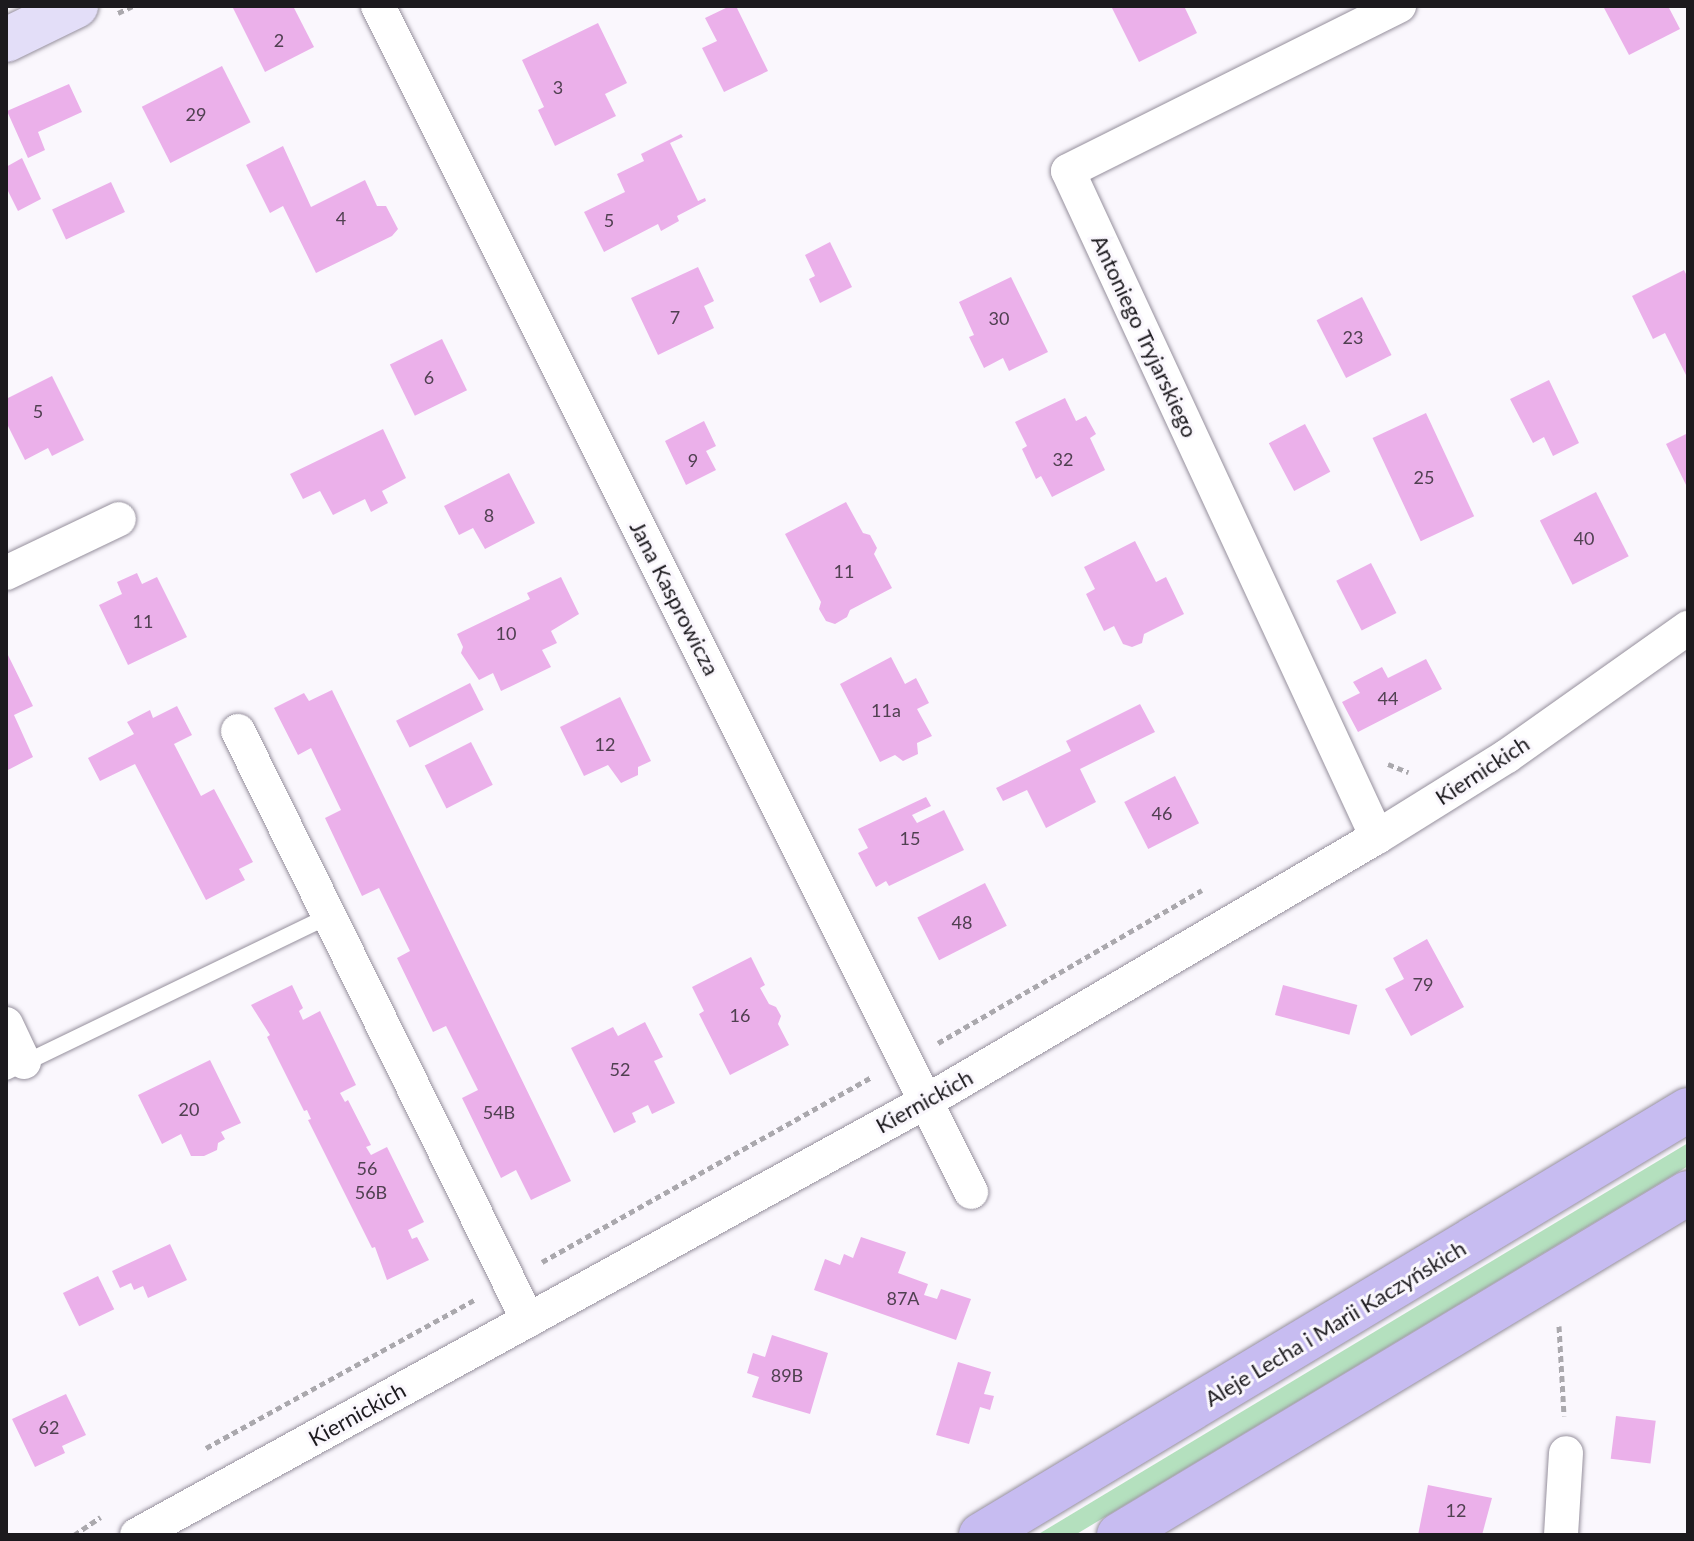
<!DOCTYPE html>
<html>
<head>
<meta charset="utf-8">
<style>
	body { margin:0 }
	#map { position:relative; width:1694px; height:1541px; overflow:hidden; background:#faf7fd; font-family:Lato,sans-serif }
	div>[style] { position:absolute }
	.green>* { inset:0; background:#b4e0be }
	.building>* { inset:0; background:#ebb0ea; transform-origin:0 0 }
	.path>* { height:5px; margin-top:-2.5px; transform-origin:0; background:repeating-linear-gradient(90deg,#aaa8ad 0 6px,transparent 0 10px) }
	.roads { filter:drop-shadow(0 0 2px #96909d) drop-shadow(0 0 2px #96909d) }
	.lane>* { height:16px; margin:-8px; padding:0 8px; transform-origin:8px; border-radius:8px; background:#fff }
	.street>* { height:34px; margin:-17px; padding:0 17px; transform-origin:17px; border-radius:17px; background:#fff }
	.secondary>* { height:44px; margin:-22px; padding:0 22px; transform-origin:22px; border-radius:22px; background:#e3def8 }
	.primary>* { height:44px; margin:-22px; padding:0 22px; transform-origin:22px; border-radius:22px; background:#c7bcf1 }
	span { translate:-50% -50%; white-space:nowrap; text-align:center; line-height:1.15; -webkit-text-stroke:6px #faf7fd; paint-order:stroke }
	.number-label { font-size:18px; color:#504051 }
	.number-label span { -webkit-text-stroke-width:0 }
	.street-label { font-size:22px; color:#1c1a1e }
	.frame { position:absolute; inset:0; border:8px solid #1c1a1e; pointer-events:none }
</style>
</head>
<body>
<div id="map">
	<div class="green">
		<div style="clip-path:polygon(1688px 1143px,1688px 1166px,1680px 1171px,1075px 1535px,1037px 1535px)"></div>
	</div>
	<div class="building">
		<div style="clip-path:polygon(232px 6px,293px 6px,314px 47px,265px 72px)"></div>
		<div style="clip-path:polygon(730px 6px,736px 6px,768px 71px,724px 92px,702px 48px,717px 41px,705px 18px)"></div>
		<div style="clip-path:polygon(1111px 6px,1184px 6px,1197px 33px,1139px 62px)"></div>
		<div style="clip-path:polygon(1603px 6px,1668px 6px,1680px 29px,1629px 55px)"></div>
		<div style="clip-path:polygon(598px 23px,627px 83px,605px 94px,616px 116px,555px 146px,538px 110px,544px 107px,522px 60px)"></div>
		<div style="left:222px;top:66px;width:63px;height:90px;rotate:63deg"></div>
		<div style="clip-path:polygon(69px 84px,82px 112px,38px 132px,45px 150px,28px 158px,7px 111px)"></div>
		<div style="clip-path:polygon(681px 134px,683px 137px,670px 143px,698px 201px,705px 198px,706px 201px,677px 216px,679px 221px,661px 231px,658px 224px,604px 252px,584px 212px,625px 192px,617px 174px,644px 161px,641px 154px)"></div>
		<div style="clip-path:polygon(283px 146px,311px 207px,365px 180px,377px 206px,386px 206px,398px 229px,392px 236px,316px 273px,283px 206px,270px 213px,246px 165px)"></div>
		<div style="clip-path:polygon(22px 158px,41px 199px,18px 211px,6px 187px,6px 167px)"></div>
		<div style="left:111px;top:182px;width:33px;height:65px;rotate:65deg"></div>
		<div style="clip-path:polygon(830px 242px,852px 287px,820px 303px,809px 279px,815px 276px,805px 255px)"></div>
		<div style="clip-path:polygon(698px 267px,714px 301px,704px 306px,714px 328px,658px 355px,631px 298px)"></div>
		<div style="clip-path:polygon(1684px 270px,1688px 278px,1688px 379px,1665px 333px,1653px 339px,1632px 296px)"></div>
		<div style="clip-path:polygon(1011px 277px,1048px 352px,1009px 371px,1003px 358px,984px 368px,969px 337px,974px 335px,959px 302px)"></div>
		<div style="left:1362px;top:297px;width:65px;height:51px;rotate:63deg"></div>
		<div style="left:442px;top:339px;width:57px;height:58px;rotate:64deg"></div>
		<div style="clip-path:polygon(52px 376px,84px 440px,52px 456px,48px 448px,25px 460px,6px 422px,6px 399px)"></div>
		<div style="clip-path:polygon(1549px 380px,1579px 443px,1553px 456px,1544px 437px,1533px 443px,1510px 399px)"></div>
		<div style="clip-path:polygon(1065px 398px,1076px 421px,1086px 416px,1096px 434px,1090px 438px,1105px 470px,1052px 497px,1041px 476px,1036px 479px,1022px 449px,1027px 446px,1015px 422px)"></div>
		<div style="left:1426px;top:413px;width:114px;height:59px;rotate:65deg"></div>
		<div style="clip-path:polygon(704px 421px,716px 446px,706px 451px,716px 470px,686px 485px,665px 441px)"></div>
		<div style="left:1305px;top:424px;width:54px;height:41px;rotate:62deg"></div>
		<div style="clip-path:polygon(383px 429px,406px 478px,382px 491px,388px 503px,371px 512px,365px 499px,333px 515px,320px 491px,303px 499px,290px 474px)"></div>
		<div style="clip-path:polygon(1688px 433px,1688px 489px,1666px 444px)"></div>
		<div style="clip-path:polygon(509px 473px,535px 523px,485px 549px,473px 528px,459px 535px,444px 506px)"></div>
		<div style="left:1596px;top:492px;width:72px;height:63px;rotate:63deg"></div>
		<div style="clip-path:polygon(846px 502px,863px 533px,870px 535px,877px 548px,874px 554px,892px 588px,850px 610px,847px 617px,835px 624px,826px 621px,819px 609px,821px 602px,785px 534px)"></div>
		<div style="clip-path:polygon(1135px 541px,1156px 582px,1166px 577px,1184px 614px,1144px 634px,1142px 643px,1132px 647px,1123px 644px,1114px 626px,1104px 631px,1086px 594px,1095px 589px,1084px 567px)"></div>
		<div style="left:1371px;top:563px;width:56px;height:39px;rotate:63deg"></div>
		<div style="clip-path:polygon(137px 573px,142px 584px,157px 577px,187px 637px,128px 665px,99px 605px,122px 594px,117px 582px)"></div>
		<div style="clip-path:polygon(561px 577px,579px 614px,551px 631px,557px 643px,542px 650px,551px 667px,501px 691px,493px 673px,479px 680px,461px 653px,463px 647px,457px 634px,530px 599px,527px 593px)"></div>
		<div style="clip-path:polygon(6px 651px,33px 706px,14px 715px,33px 757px,6px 771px)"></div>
		<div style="clip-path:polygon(891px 657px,905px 684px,916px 678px,929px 703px,917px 709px,932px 736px,917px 743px,918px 754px,903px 761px,895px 755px,880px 762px,840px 684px)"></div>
		<div style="clip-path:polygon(1426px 659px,1442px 689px,1358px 732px,1342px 702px,1360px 693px,1353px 682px,1382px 667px,1388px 678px)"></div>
		<div style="left:470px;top:683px;width:30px;height:83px;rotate:63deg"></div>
		<div style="clip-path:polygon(332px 690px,571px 1181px,531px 1200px,516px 1170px,501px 1178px,462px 1098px,478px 1090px,446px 1026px,433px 1032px,397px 958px,410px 951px,379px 888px,362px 896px,325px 818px,341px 810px,311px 748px,298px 755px,274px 708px,304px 693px,309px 701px)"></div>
		<div style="clip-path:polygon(620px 697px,651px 761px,638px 767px,638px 775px,621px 783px,608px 765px,584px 776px,560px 727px)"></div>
		<div style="clip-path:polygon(1140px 704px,1155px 732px,1080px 769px,1096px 802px,1046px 828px,1027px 790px,1003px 801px,996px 788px,1071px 751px,1066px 741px)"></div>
		<div style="clip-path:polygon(177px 706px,192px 735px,174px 744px,201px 796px,214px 789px,253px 862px,239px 869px,245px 880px,206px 900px,135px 764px,100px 781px,88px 758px,134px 734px,127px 722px,150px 710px,153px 718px)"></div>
		<div style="left:471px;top:742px;width:48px;height:52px;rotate:63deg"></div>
		<div style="left:1175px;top:776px;width:53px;height:57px;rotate:63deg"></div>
		<div style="clip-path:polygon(926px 797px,931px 806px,912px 815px,917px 823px,944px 810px,964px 850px,889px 886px,886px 881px,876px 887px,858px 853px,868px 848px,858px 829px)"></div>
		<div style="left:985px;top:883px;width:48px;height:76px;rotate:63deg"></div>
		<div style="clip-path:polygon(1427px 939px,1464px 1007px,1411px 1036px,1385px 989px,1404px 979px,1393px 958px)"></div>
		<div style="clip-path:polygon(751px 957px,765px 985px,760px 988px,769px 1004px,776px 1007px,781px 1016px,778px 1024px,789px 1045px,730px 1075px,699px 1014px,704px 1011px,692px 987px)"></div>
		<div style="clip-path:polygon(292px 985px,303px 1008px,299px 1011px,303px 1020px,320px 1011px,356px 1085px,340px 1093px,345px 1102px,348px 1100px,371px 1145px,366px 1147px,371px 1155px,387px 1147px,424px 1222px,408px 1230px,412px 1239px,417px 1237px,429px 1260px,387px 1280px,375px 1247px,372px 1248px,308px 1120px,311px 1119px,307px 1110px,304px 1111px,267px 1037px,270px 1035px,251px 1005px)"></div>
		<div style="left:1283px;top:985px;width:77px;height:31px;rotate:15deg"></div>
		<div style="clip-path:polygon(645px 1022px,663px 1057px,654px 1061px,675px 1103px,652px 1114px,648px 1105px,632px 1113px,636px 1122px,614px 1133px,571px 1048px,613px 1027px,618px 1036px)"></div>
		<div style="clip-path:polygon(210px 1060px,241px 1123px,221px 1132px,225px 1139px,218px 1143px,217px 1150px,204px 1156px,191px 1156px,181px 1134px,162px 1144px,138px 1095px)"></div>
		<div style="clip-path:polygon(861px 1237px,906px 1252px,898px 1273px,928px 1284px,924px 1295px,937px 1299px,941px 1289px,971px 1299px,956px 1340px,814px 1290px,825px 1259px,840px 1265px,844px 1254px,853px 1258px)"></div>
		<div style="clip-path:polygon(170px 1244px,187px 1280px,148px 1298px,143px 1286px,134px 1290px,131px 1283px,120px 1288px,112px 1271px)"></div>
		<div style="left:98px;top:1276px;width:37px;height:39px;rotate:64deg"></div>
		<div style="clip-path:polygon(772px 1335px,828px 1353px,810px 1414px,752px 1397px,759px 1377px,747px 1373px,753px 1353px,765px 1357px)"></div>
		<div style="clip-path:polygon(958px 1362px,991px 1372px,984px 1394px,994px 1396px,990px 1410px,980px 1407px,969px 1444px,936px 1435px)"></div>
		<div style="clip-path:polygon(66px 1394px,86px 1435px,62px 1446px,65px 1453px,35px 1467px,12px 1419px)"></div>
		<div style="left:1616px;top:1416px;width:40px;height:43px;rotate:7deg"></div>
		<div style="clip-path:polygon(1428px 1485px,1492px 1498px,1482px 1535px,1418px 1535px)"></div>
	</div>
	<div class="path">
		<div style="left:118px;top:13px;width:17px;rotate:-25deg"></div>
		<div style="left:1388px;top:764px;width:22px;rotate:22deg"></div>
		<div style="left:938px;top:1043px;width:305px;rotate:-30.1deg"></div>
		<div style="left:542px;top:1262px;width:378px;rotate:-29.3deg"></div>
		<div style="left:1559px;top:1326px;width:90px;rotate:86.8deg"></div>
		<div style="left:206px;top:1448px;width:306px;rotate:-28.9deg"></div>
		<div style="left:74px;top:1535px;width:32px;rotate:-34deg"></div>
	</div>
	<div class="roads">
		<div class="lane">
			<div style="left:6px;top:1072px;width:359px;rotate:-25.8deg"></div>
		</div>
		<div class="street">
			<div style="left:378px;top:6px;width:1326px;rotate:63.43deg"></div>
			<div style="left:6px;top:573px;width:125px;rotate:-25.5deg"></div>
			<div style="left:238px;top:731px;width:657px;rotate:63.79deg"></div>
			<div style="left:1377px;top:837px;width:734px;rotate:-114.89deg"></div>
			<div style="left:1068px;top:171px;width:370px;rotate:-26.5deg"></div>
			<div style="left:6px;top:1024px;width:42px;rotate:64.7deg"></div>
			<div style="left:137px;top:1535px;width:901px;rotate:-28.78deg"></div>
			<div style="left:927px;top:1101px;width:522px;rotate:-30.4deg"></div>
			<div style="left:1377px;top:837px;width:153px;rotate:-31.9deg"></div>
			<div style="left:1507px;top:756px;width:222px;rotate:-35.3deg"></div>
			<div style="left:1561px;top:1535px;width:82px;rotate:-86.5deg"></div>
		</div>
		<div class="secondary">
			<div style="left:6px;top:40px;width:78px;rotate:-25.9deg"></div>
		</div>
		<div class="primary">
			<div style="left:981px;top:1535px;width:825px;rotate:-31.01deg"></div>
			<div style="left:1119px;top:1535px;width:664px;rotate:-31.01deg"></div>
		</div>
	</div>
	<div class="number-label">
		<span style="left:279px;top:40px">2</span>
		<span style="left:558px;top:87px">3</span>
		<span style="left:196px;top:114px">29</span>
		<span style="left:341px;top:218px">4</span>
		<span style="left:609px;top:220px">5</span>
		<span style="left:675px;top:317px">7</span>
		<span style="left:999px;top:318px">30</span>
		<span style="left:1353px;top:337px">23</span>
		<span style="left:429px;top:377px">6</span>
		<span style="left:38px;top:411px">5</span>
		<span style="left:1063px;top:459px">32</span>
		<span style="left:693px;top:460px">9</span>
		<span style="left:1424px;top:477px">25</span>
		<span style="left:489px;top:515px">8</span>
		<span style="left:1584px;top:538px">40</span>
		<span style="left:844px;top:571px">11</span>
		<span style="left:143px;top:621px">11</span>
		<span style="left:506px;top:633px">10</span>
		<span style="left:1388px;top:698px">44</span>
		<span style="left:886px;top:710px">11a</span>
		<span style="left:605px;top:744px">12</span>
		<span style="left:1162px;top:813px">46</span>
		<span style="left:910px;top:838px">15</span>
		<span style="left:962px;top:922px">48</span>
		<span style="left:1423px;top:984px">79</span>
		<span style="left:740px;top:1015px">16</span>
		<span style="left:620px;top:1069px">52</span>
		<span style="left:189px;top:1109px">20</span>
		<span style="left:499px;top:1112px">54B</span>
		<span style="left:367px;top:1168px">56</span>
		<span style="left:371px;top:1192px">56B</span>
		<span style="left:903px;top:1298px">87A</span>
		<span style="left:787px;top:1375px">89B</span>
		<span style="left:49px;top:1427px">62</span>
		<span style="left:1456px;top:1510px">12</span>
	</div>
	<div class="street-label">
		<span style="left:1145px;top:336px;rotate:65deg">Antoniego Tryjarskiego</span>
		<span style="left:675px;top:598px;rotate:63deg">Jana Kasprowicza</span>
		<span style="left:1482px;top:770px;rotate:-33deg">Kiernickich</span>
		<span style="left:924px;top:1101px;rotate:-29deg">Kiernickich</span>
		<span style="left:1335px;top:1323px;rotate:-31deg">Aleje Lecha i Marii Kaczyńskich</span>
		<span style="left:357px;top:1414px;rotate:-29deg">Kiernickich</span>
	</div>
	<div class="frame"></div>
</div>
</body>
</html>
